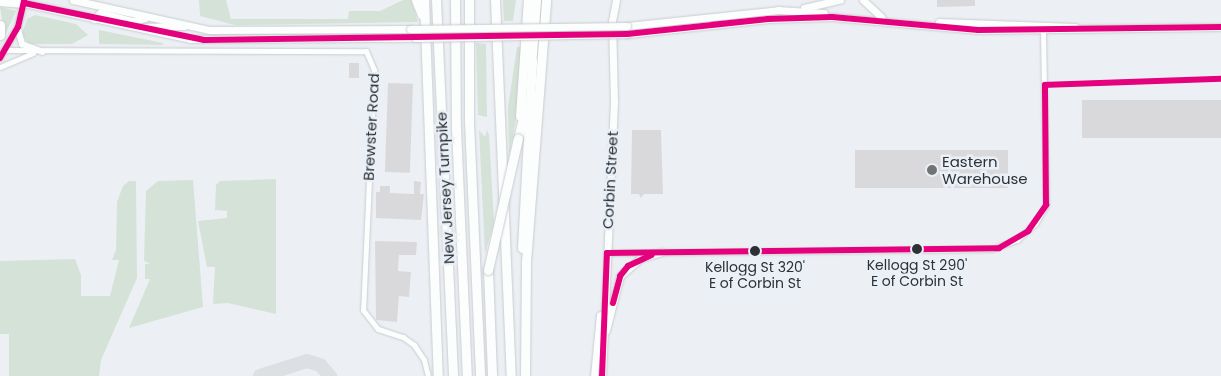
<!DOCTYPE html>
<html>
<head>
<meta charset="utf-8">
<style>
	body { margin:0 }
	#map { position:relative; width:1221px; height:376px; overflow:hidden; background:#ecf0f4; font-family:Poppins,sans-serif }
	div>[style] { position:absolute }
	.green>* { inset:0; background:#d4e2d8 }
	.taxiway>* { height:14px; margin:-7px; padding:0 7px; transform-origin:7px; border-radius:7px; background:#dce0e2 }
	.building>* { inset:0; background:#d9d9db; transform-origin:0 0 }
	.roads { filter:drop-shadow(0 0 1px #c9cccf) drop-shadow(0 0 1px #c9cccf) }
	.minor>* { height:5px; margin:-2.5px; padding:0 2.5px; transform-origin:2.5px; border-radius:2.5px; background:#fcfdfd }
	.tertiary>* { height:6px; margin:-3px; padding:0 3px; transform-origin:3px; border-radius:3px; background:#fcfdfd }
	.secondary>* { height:7px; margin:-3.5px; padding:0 3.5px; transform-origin:3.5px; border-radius:3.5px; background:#fcfdfd }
	.motorway>* { height:9px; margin:-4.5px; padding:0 4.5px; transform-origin:4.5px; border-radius:4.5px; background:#fcfdfd }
	.bridges { filter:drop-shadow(0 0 1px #c9cccf) drop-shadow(0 0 1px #c9cccf) }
	.secondary-bridge>* { height:7px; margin:-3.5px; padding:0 3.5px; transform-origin:3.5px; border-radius:3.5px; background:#fcfdfd }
	.motorway-bridge>* { height:9px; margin:-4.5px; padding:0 4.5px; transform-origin:4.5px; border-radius:4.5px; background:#fcfdfd }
	.bus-1>* { height:6px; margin:-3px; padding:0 3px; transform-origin:3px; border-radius:3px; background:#e5007d }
	.dots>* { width:14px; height:14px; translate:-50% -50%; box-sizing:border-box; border:2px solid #e9f0f7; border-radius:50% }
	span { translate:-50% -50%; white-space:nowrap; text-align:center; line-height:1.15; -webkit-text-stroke:5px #e9f0f7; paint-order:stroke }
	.bus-label { font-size:14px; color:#2e3134 }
	.street-label { font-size:15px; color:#2e3134 }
	.poi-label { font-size:15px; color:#2e3134 }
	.left { translate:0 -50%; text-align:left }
</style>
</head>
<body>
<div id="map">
	<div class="green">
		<div style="clip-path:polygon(199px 0,226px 0,231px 19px,348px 19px,349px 11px,380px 11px,403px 0,411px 0,418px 22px,235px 25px,200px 16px)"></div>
		<div style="clip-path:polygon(503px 0,516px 0,513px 21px,504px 21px)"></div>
		<div style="clip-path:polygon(0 7px,16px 11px,0 46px,4px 31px)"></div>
		<div style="clip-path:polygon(35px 15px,76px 24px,88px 35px,72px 44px,29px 44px,22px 34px,27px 19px)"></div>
		<div style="clip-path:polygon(99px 30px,163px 43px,163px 45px,99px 44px)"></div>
		<div style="clip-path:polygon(476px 43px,486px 44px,487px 117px,478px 115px)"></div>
		<div style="clip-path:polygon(517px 47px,522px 47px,518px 107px,509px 156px,508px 107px)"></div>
		<div style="clip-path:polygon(479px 130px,485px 137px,487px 130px,489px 135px,494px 222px,485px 254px)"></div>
		<div style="clip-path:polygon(276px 179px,276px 314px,228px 303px,213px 304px,215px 267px,207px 267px,198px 221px,227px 218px,227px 211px,215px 210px,216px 185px,220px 181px)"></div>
		<div style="clip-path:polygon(193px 180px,203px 307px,129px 328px,150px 279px,145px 279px,145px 264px,150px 264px,144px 261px,146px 191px,158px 181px)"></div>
		<div style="clip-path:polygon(129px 181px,136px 181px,137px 278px,101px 360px,99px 376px,9px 376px,9px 334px,0 334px,0 261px,75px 259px,81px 275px,81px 296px,110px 296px,119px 260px,112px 260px,116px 250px,117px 202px,123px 186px)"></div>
	</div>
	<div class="taxiway">
		<div style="left:260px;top:376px;width:49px;rotate:-17.7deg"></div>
		<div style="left:307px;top:361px;width:14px;rotate:17deg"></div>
		<div style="left:320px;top:365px;width:15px;rotate:48deg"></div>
	</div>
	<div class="building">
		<div style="clip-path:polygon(937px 0,975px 0,975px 6px,937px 7px)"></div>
		<div style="left:349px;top:63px;width:10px;height:15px"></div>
		<div style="left:388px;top:83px;width:25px;height:89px;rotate:2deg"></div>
		<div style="left:1221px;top:100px;width:38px;height:139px;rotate:90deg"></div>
		<div style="clip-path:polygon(632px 130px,661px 130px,663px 194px,644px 194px,641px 198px,639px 194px,631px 194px)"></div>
		<div style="left:1008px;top:150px;width:38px;height:153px;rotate:90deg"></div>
		<div style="clip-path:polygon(414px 181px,421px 182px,420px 194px,424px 194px,421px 220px,376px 218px,376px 192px,380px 192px,380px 186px,390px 186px,390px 193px,414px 194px)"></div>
		<div style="clip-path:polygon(375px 241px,417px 242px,416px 255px,399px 255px,398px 271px,411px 272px,409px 297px,399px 296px,397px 322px,376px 320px)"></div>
	</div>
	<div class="roads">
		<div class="minor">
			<div style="left:5px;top:50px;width:361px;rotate:0.2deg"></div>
			<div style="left:366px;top:51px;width:21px;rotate:67deg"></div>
			<div style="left:374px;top:70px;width:240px;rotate:92.6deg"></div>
			<div style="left:363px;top:310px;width:24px;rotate:52deg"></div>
			<div style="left:378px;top:329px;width:26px;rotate:18deg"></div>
			<div style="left:403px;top:337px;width:14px;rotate:36deg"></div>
			<div style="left:414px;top:345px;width:18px;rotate:56deg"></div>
			<div style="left:424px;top:360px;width:16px;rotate:76deg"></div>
			<div style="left:0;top:67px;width:36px;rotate:-23deg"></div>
			<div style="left:607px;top:253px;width:385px;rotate:-0.6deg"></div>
			<div style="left:992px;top:249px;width:27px;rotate:-20deg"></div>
			<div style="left:1017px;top:240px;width:24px;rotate:-42deg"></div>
			<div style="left:1035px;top:224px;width:22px;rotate:-60deg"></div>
			<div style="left:1046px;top:205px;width:179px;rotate:-91deg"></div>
		</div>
		<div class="tertiary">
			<div style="left:18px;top:29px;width:16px;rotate:75deg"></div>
			<div style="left:22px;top:44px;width:22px;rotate:21deg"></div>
			<div style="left:0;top:58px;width:36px;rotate:-60deg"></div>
			<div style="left:18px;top:27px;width:28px;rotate:-77deg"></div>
		</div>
		<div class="secondary">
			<div style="left:73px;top:0;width:139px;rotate:12.4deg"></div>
			<div style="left:209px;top:30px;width:201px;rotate:-0.3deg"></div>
			<div style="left:863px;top:0;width:25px;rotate:43deg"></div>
			<div style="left:24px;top:3px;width:170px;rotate:12.2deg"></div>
			<div style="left:190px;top:39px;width:225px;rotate:-0.3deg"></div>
			<div style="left:804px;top:8px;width:37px;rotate:-13deg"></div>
			<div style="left:94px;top:19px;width:8px;rotate:-45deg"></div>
			<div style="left:100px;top:13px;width:34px;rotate:14deg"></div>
			<div style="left:133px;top:21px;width:12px;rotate:-14deg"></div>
			<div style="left:939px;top:22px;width:136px;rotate:2.1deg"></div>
			<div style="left:627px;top:26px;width:152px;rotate:-6deg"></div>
			<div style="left:778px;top:10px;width:46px;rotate:3.7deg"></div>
			<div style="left:139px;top:27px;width:45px;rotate:-1.3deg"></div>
			<div style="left:627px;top:34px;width:142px;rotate:-6.1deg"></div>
			<div style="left:768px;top:19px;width:64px;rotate:-1.8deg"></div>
			<div style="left:832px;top:17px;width:147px;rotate:5.1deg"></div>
			<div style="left:978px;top:30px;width:243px;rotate:-0.7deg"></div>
			<div style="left:606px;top:330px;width:56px;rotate:-75.5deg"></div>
			<div style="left:620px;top:276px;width:28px;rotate:-41deg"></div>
			<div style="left:641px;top:258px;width:22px;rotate:-16deg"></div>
			<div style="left:594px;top:376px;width:61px;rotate:-84.4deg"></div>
			<div style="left:602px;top:376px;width:274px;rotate:-87.5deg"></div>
			<div style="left:614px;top:102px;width:81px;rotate:-91.4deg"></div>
			<div style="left:612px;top:21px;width:21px;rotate:-79deg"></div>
		</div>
		<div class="motorway">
			<div style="left:416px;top:0;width:16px;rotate:68deg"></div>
			<div style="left:424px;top:0;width:376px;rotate:87.9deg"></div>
			<div style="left:436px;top:0;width:376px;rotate:87.4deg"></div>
			<div style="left:455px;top:0;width:128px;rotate:89.6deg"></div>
			<div style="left:456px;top:128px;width:248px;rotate:87.5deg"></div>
			<div style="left:469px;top:0;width:122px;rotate:90deg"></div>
			<div style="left:469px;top:122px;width:254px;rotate:87.5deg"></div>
			<div style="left:495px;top:0;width:376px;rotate:87.6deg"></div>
			<div style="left:0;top:1px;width:24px;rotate:5deg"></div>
			<div style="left:0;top:25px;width:10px;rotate:90deg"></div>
			<div style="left:531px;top:67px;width:67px;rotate:-85.7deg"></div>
			<div style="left:520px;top:116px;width:116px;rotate:-86.1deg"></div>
			<div style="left:518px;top:138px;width:29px;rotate:-76deg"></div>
			<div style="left:522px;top:248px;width:187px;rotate:-86.9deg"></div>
			<div style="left:488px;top:270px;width:106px;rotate:87.8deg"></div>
			<div style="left:525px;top:376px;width:114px;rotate:-89.5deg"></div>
			<div style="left:526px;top:262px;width:263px;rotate:-85.6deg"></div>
		</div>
	</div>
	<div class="bridges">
		<div class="secondary-bridge">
			<div style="left:410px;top:29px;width:217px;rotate:-0.8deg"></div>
			<div style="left:415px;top:38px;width:212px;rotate:-1.1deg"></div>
		</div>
		<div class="motorway-bridge">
			<div style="left:488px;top:270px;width:135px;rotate:-77.2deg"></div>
		</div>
	</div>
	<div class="bus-1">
		<div style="left:24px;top:3px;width:184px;rotate:11.6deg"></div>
		<div style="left:204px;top:40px;width:423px;rotate:-0.8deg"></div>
		<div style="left:627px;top:34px;width:142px;rotate:-6.1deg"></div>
		<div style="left:768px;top:19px;width:64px;rotate:-1.8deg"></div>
		<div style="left:832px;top:17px;width:147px;rotate:5.1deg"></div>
		<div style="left:978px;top:30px;width:243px;rotate:-0.7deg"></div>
		<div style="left:0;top:58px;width:36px;rotate:-60deg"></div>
		<div style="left:18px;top:27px;width:28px;rotate:-77deg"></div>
		<div style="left:613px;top:303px;width:28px;rotate:-75deg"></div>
		<div style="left:620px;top:276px;width:13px;rotate:-51deg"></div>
		<div style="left:628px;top:266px;width:26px;rotate:-25deg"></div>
		<div style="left:602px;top:376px;width:123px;rotate:-87.7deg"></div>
		<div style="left:607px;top:253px;width:392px;rotate:-0.7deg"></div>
		<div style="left:999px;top:248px;width:34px;rotate:-30deg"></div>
		<div style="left:1028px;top:231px;width:32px;rotate:-55deg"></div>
		<div style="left:1046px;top:205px;width:120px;rotate:-90.5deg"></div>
		<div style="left:1045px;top:85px;width:176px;rotate:-2deg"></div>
	</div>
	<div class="dots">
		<div style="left:932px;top:170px;background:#707477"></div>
		<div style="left:917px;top:249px;background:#2e3134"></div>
		<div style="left:755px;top:251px;background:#2e3134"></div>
	</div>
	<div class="bus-label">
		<span style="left:917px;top:273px">Kellogg St 290'<br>E of Corbin St</span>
		<span style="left:755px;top:275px">Kellogg St 320'<br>E of Corbin St</span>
	</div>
	<div class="street-label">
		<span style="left:371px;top:127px;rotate:-87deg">Brewster Road</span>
		<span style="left:610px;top:180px;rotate:-87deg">Corbin Street</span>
		<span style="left:445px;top:188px;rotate:-93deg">New Jersey Turnpike</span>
	</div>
	<div class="poi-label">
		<span class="left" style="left:942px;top:170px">Eastern<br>Warehouse</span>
	</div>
</div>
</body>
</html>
